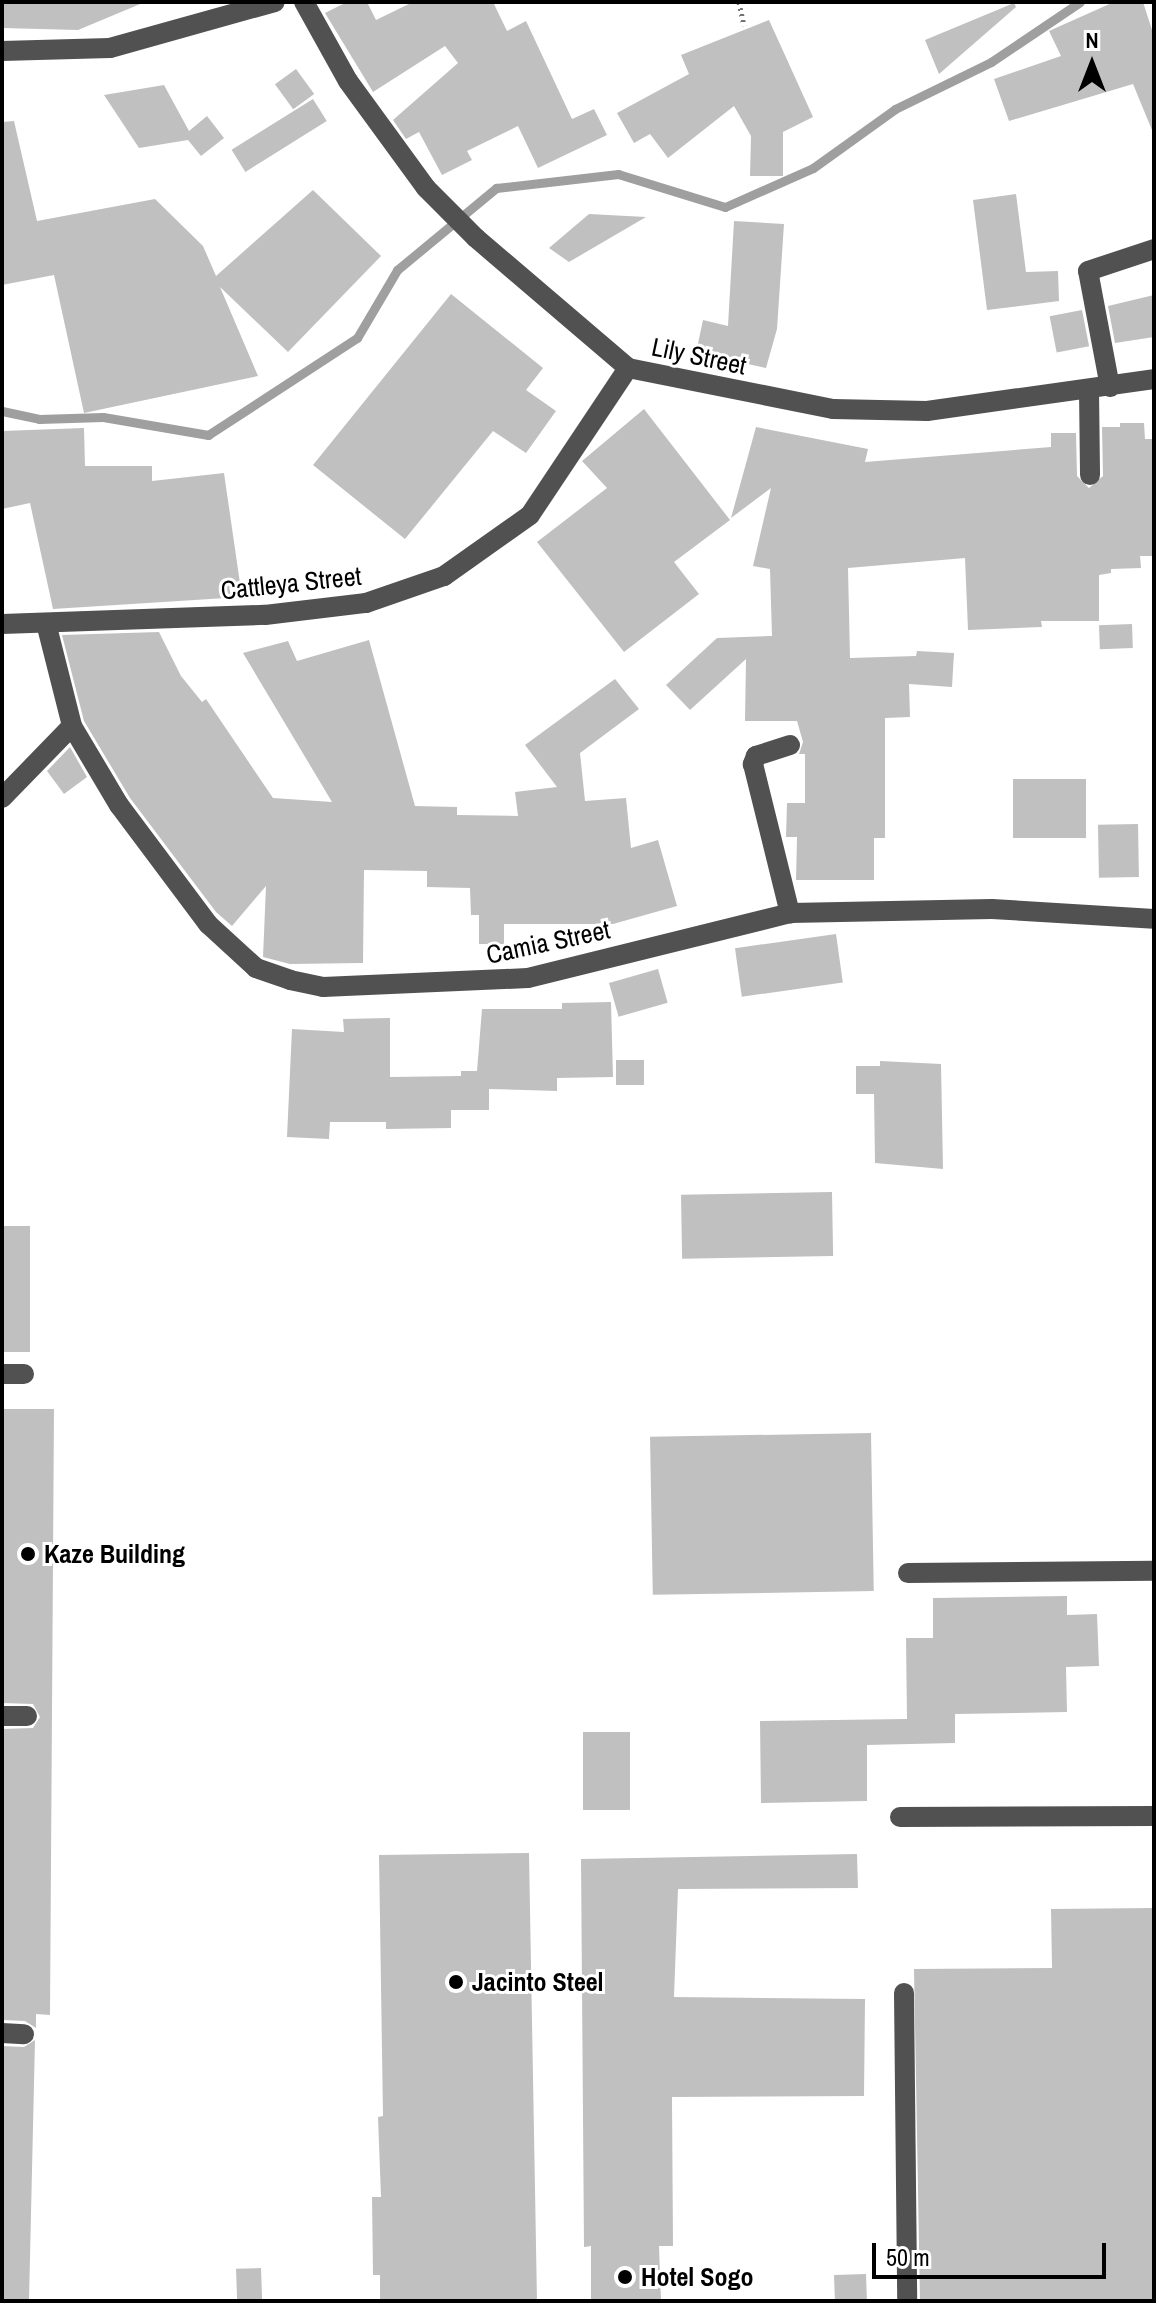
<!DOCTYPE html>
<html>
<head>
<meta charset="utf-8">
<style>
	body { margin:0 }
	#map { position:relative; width:1156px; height:2303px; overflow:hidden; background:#fff; font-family:"Archivo Narrow",sans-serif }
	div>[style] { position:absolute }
	.stream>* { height:9px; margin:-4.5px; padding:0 4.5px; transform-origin:4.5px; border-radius:4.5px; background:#9f9f9f }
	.building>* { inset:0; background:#c0c0c0; transform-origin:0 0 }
	.path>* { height:5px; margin-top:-2.5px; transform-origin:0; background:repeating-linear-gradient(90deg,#737373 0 2px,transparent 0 6px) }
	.minor>* { height:20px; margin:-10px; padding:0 10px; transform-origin:10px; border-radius:10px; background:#515151 }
	.dots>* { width:22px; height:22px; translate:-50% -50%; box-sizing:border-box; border:4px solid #fff; border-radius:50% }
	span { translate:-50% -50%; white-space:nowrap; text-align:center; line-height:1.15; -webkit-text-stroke:6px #fff; paint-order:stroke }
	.street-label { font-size:26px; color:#000 }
	.poi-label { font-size:26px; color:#000; font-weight:700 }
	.left { translate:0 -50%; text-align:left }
	.frame { position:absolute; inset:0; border:4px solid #000; pointer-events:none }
	.north { position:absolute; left:1052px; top:24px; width:80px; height:80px; -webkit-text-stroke:6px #fff; paint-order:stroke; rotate:0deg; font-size:22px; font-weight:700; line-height:32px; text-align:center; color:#000 }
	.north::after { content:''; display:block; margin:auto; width:28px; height:36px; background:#000; clip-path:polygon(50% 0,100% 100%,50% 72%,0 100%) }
	.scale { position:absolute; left:872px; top:2243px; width:234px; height:36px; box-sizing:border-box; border:4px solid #000; border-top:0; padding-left:10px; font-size:24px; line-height:28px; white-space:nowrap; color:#000; -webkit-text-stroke:6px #fff; paint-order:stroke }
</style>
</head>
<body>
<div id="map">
	<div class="stream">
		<div style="left:2px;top:411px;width:38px;rotate:12deg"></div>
		<div style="left:39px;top:419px;width:64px;rotate:-1.8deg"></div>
		<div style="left:103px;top:417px;width:107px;rotate:9.7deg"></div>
		<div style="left:208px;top:435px;width:178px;rotate:-33.1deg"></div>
		<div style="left:357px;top:338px;width:79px;rotate:-59.5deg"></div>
		<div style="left:397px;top:270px;width:129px;rotate:-39.6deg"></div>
		<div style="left:496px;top:188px;width:123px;rotate:-6.5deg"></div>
		<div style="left:618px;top:174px;width:112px;rotate:17.1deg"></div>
		<div style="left:725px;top:207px;width:96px;rotate:-23.9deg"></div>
		<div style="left:813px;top:168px;width:101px;rotate:-35.7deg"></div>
		<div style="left:895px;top:109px;width:107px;rotate:-26.1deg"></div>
		<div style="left:991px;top:62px;width:107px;rotate:-34deg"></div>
	</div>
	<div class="building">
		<div style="clip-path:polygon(2px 2px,145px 2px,78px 30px,2px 28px)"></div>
		<div style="clip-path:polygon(347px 2px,367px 2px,376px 20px,413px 2px,493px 2px,507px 31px,526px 21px,572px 119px,594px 109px,607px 135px,538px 168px,518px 126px,467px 151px,472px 160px,442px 175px,419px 132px,406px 139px,393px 120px,458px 63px,445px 46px,373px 92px,325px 13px)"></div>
		<div style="clip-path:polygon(1114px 2px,1143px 2px,1154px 36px,1154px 135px,1133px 84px,1009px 121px,994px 79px,1061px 56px,1049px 31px)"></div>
		<div style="clip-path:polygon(1014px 3px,1016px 7px,939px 74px,925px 40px)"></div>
		<div style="clip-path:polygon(769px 20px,813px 117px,783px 132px,783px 176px,750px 176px,751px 136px,734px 106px,668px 158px,650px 134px,634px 143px,617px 113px,689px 74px,681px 55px)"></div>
		<div style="left:296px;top:69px;width:31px;height:26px;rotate:54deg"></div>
		<div style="clip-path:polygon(164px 85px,189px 131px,207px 116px,224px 138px,201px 156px,188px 140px,139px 148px,104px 95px)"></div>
		<div style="left:313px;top:99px;width:26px;height:96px;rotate:58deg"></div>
		<div style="clip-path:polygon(14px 121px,37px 221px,155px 199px,203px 246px,216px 276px,313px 190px,381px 256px,288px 352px,220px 287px,258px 376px,84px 413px,54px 275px,2px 285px,2px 122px)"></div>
		<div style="clip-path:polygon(1016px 194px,1026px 272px,1058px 271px,1059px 301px,987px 310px,973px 200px)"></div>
		<div style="clip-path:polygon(589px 214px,646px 217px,569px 262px,549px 248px)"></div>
		<div style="clip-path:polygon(734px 221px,784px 224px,777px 329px,766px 368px,696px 353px,703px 320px,728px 326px)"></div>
		<div style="clip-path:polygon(451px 294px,543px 368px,526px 390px,556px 411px,526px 453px,493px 431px,405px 539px,313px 465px)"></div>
		<div style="clip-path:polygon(1154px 295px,1154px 337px,1115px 343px,1108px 306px)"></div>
		<div style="left:1082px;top:310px;width:37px;height:33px;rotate:79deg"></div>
		<div style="clip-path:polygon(644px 409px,730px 520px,674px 562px,699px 594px,624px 652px,537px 542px,607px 488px,582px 461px)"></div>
		<div style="clip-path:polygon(1120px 423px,1144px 423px,1145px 439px,1154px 439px,1154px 556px,1140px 556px,1141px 568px,1111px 569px,1111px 573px,1099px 575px,1099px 621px,1041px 621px,1042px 627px,968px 630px,965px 558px,848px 568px,850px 658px,916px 656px,917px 651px,954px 653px,952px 687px,909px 684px,910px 717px,885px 718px,885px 838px,874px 838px,874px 880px,796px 880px,797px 837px,786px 837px,787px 803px,805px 803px,805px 754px,799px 754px,803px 742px,797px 721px,745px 721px,746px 659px,690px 710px,666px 685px,717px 638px,772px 636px,770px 569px,753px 566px,771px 488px,731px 518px,756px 427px,868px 449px,865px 462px,1051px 447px,1051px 433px,1076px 433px,1077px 476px,1089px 488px,1103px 476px,1102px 427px,1120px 427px)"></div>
		<div style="clip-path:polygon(84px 428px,85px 466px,152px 466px,152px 481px,224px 473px,242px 597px,53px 609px,30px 503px,2px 509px,2px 431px)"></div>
		<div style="left:1132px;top:624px;width:24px;height:33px;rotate:88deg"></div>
		<div style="clip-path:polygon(159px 632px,181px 676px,202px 702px,206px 699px,273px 798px,332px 802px,243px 653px,288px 641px,297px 661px,369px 640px,415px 806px,457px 807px,457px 815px,518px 816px,515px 792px,557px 787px,525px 745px,615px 679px,639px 709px,580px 753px,585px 801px,626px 798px,631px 848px,658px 840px,677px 906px,613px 924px,504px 924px,504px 944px,479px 944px,479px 915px,471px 915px,470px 888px,427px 887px,427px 871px,364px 870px,363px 963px,290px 964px,263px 957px,266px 886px,232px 926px,216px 912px,130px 798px,84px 721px,62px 635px)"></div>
		<div style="clip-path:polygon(70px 747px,87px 777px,64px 794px,47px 771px)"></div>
		<div style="left:1086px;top:779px;width:59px;height:73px;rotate:90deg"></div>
		<div style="left:1138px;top:824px;width:53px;height:40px;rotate:89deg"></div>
		<div style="left:836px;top:934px;width:49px;height:102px;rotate:82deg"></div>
		<div style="left:658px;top:969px;width:35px;height:51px;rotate:74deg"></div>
		<div style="clip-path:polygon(611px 1002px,613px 1077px,557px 1078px,557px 1091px,489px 1089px,489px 1110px,451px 1110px,451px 1128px,386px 1129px,386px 1122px,330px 1122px,329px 1139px,287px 1137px,292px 1029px,344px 1032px,343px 1019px,390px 1018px,390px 1077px,461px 1076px,461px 1071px,477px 1071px,482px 1009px,562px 1009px,562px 1003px)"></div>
		<div style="left:644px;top:1060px;width:25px;height:28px;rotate:90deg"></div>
		<div style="clip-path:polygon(880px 1061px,941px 1064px,943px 1169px,875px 1163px,874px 1094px,856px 1094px,856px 1066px,880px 1066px)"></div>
		<div style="left:832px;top:1192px;width:64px;height:151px;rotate:89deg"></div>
		<div style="left:2px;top:1226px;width:28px;height:126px"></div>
		<div style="clip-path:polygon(2px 1409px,54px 1409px,50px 2015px,36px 2014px,36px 2028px,25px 2021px,2px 2020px,2px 1729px,33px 1728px,40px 1717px,33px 1704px,2px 1703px)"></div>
		<div style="left:871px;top:1433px;width:158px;height:221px;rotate:89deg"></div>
		<div style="clip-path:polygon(1067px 1596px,1067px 1615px,1097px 1614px,1099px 1666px,1066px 1667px,1067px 1712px,955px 1714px,955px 1743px,867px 1745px,867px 1801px,761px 1803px,760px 1721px,907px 1719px,906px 1638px,933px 1638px,933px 1598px)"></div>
		<div style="left:583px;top:1732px;width:47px;height:78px"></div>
		<div style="clip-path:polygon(529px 1853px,537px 2301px,380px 2301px,380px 2275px,373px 2275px,372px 2197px,381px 2197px,378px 2117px,383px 2116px,379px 1855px)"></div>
		<div style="clip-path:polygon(857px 1854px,858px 1888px,678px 1889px,674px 1997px,865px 1999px,864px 2096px,672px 2097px,673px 2246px,659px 2246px,661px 2301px,591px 2301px,591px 2246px,584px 2247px,581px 1859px)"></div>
		<div style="clip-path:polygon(1154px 1908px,1154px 2301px,920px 2301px,914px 1969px,1052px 1968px,1051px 1909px)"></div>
		<div style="clip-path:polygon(35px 2040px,29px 2301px,2px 2301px,2px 2046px,24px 2047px)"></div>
		<div style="left:261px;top:2268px;width:33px;height:25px;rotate:88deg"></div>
		<div style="left:866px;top:2274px;width:27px;height:32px;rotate:88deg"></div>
	</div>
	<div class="path">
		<div style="left:739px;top:2px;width:24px;rotate:78deg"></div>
	</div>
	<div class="minor">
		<div style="left:304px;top:2px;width:90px;rotate:60.9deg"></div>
		<div style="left:348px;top:81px;width:132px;rotate:53.9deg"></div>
		<div style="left:426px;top:188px;width:71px;rotate:45deg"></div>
		<div style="left:476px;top:238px;width:200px;rotate:40.5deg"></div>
		<div style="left:628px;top:368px;width:209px;rotate:11.3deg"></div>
		<div style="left:833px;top:409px;width:94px;rotate:1.2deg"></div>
		<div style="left:927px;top:411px;width:229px;rotate:-8deg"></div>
		<div style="left:2px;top:51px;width:108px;rotate:-1.6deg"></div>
		<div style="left:110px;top:48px;width:171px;rotate:-15.6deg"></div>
		<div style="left:1110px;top:387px;width:118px;rotate:-100.7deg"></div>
		<div style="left:1088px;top:271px;width:70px;rotate:-18.4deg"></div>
		<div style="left:1089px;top:390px;width:85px;rotate:89.3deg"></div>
		<div style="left:46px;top:623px;width:106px;rotate:75.8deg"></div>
		<div style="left:72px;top:726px;width:92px;rotate:59.3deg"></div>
		<div style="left:119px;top:805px;width:149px;rotate:53.2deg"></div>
		<div style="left:208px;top:924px;width:65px;rotate:42.5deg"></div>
		<div style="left:256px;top:968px;width:36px;rotate:19deg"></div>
		<div style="left:290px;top:980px;width:34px;rotate:12deg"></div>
		<div style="left:323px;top:987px;width:205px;rotate:-2.5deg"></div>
		<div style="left:528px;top:978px;width:270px;rotate:-13.9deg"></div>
		<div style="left:790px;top:913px;width:202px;rotate:-1.1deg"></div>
		<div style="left:992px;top:909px;width:162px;rotate:3.5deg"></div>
		<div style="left:2px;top:624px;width:263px;rotate:-2deg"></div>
		<div style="left:265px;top:615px;width:102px;rotate:-6.8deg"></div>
		<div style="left:366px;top:603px;width:83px;rotate:-19.1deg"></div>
		<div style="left:444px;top:576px;width:105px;rotate:-35.3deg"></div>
		<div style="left:530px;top:515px;width:177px;rotate:-56.3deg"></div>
		<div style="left:790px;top:745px;width:36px;rotate:162deg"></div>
		<div style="left:756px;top:756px;width:9px;rotate:111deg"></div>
		<div style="left:753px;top:764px;width:154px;rotate:76.1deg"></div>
		<div style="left:2px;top:798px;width:100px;rotate:-45.8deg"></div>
		<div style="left:2px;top:1374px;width:22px"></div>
		<div style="left:908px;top:1573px;width:246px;rotate:-0.5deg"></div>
		<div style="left:2px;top:1716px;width:25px"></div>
		<div style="left:900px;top:1817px;width:254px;rotate:-0.2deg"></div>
		<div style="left:904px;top:1993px;width:308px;rotate:89.4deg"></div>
		<div style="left:2px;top:2033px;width:22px;rotate:3deg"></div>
	</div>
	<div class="dots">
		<div style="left:28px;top:1554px;background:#000"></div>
		<div style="left:456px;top:1982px;background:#000"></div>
		<div style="left:625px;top:2277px;background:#000"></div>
	</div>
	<div class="street-label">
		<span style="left:699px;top:356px;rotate:12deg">Lily Street</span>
		<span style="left:291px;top:583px;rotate:-6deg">Cattleya Street</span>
		<span style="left:548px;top:942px;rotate:-12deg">Camia Street</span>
	</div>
	<div class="poi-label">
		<span class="left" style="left:44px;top:1554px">Kaze Building</span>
		<span class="left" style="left:472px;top:1982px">Jacinto Steel</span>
		<span class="left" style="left:641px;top:2277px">Hotel Sogo</span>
	</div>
	<div class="frame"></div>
	<div class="north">N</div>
	<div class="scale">50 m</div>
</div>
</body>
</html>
